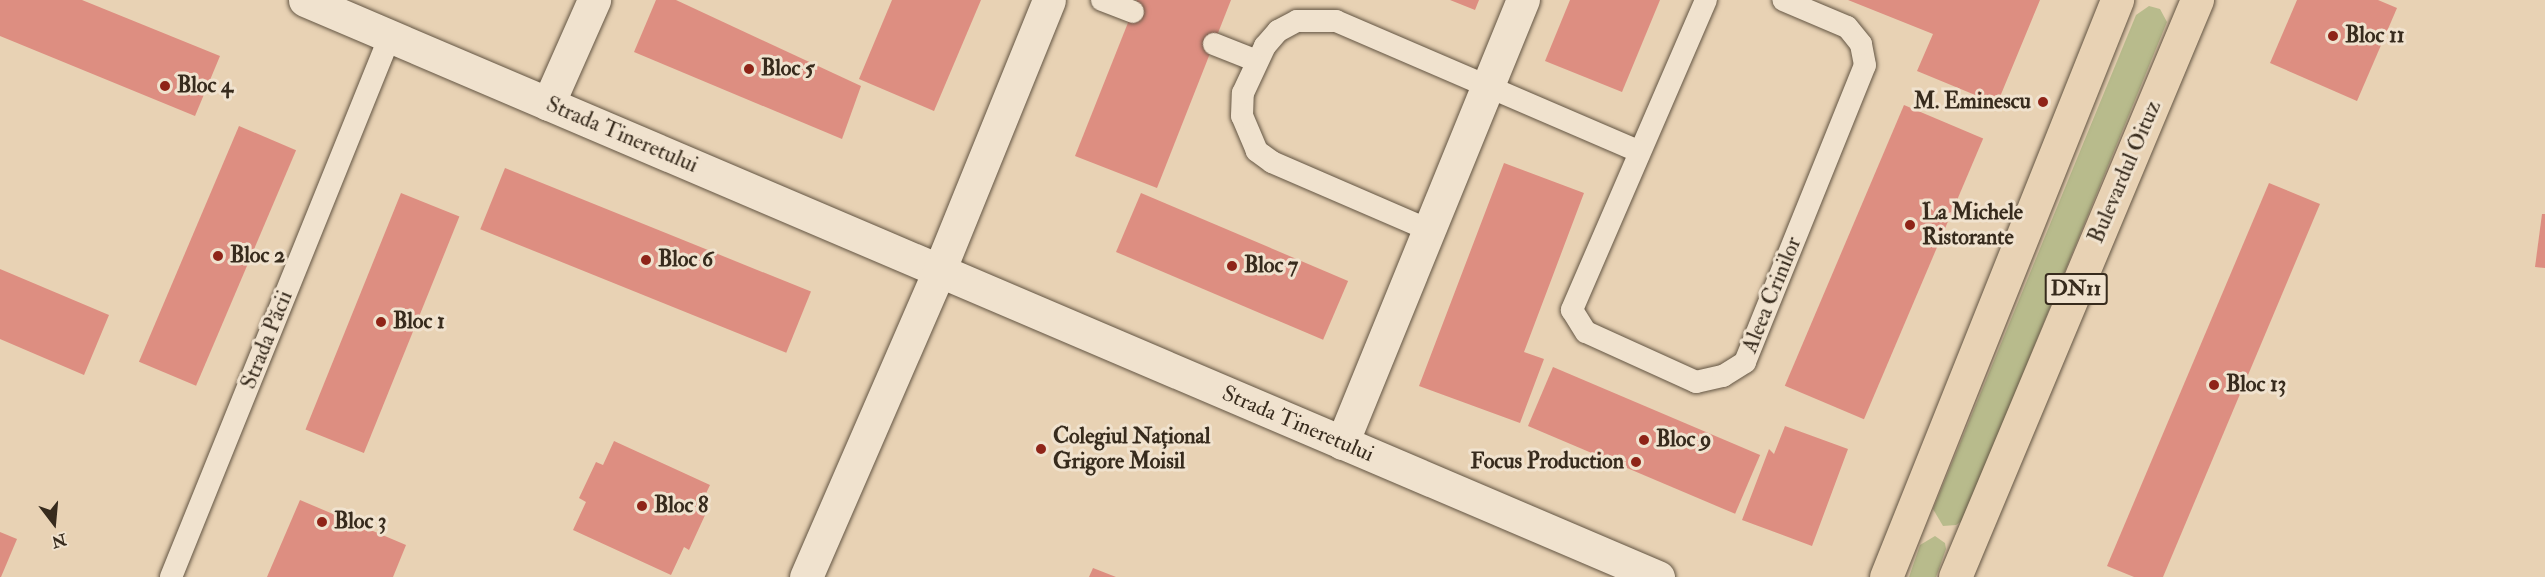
<!DOCTYPE html>
<html>
<head>
<meta charset="utf-8">
<style>
	body { margin:0 }
	#map { position:relative; width:2545px; height:577px; overflow:hidden; background:#e8d2b4; font-family:"IM FELL Double Pica",serif }
	div>[style] { position:absolute }
	.green>* { inset:0; background:#b8bb8c }
	.building>* { inset:0; background:#dd8e81; transform-origin:0 0 }
	.roads { filter:drop-shadow(0 0 2px #635543) drop-shadow(0 0 2px #635543) }
	.lane>* { height:22px; margin:-11px; padding:0 11px; transform-origin:11px; border-radius:11px; background:#f0e2ce }
	.street>* { height:33px; margin:-16.5px; padding:0 16.5px; transform-origin:16.5px; border-radius:16.5px; background:#f0e2ce }
	.primary>* { height:33px; margin:-16.5px; padding:0 16.5px; transform-origin:16.5px; border-radius:16.5px; background:#e8d2b4 }
	.dots>* { width:16px; height:16px; translate:-50% -50%; box-sizing:border-box; border:3px solid #f0e2ce; border-radius:50% }
	span { translate:-50% -50%; white-space:nowrap; text-align:center; line-height:1.15; -webkit-text-stroke:6px #f0e2ce; paint-order:stroke }
	.shield-label span { padding:2px 4px; background:#f0e2ce; border:2px solid; border-radius:4px; -webkit-text-stroke-width:0 }
	.shield-label { font-size:21px; color:#372b1d; font-weight:700 }
	.poi-label { font-size:22px; color:#372b1d; font-weight:700 }
	.left { translate:0 -50%; text-align:left }
	.right { translate:-100% -50%; text-align:right }
	.street-label { font-size:22px; color:#372b1d }
	.north { position:absolute; left:24px; top:493px; width:60px; height:60px; -webkit-text-stroke:4px #f0e2ce; paint-order:stroke; rotate:164deg; font-size:16px; font-weight:700; line-height:24px; text-align:center; color:#372b1d }
	.north::after { content:''; display:block; margin:auto; width:21px; height:27px; background:#372b1d; clip-path:polygon(50% 0,100% 100%,50% 72%,0 100%) }
</style>
</head>
<body>
<div id="map">
	<div class="green">
		<div style="clip-path:polygon(2149px 6px,2160px 9px,2167px 22px,1963px 520px,1956px 525px,1943px 526px,1933px 509px,2136px 15px)"></div>
		<div style="clip-path:polygon(1935px 536px,1945px 543px,1946px 549px,1936px 577px,1909px 577px,1920px 545px)"></div>
	</div>
	<div class="building">
		<div style="clip-path:polygon(0 0,82px 0,220px 56px,195px 116px,0 36px)"></div>
		<div style="clip-path:polygon(656px 0,676px 0,861px 86px,842px 139px,634px 52px)"></div>
		<div style="clip-path:polygon(892px 0,981px 0,934px 111px,859px 79px)"></div>
		<div style="clip-path:polygon(1137px 0,1231px 0,1157px 188px,1075px 156px)"></div>
		<div style="clip-path:polygon(1450px 0,1479px 0,1475px 10px)"></div>
		<div style="clip-path:polygon(1570px 0,1660px 0,1622px 92px,1545px 61px)"></div>
		<div style="clip-path:polygon(1848px 0,2040px 0,1997px 104px,1917px 71px,1933px 34px)"></div>
		<div style="clip-path:polygon(2297px 0,2378px 0,2397px 8px,2357px 101px,2270px 63px)"></div>
		<div style="left:1904px;top:105px;width:86px;height:305px;rotate:23deg"></div>
		<div style="left:239px;top:126px;width:62px;height:256px;rotate:23deg"></div>
		<div style="clip-path:polygon(1504px 163px,1584px 193px,1524px 352px,1544px 359px,1520px 423px,1419px 386px)"></div>
		<div style="left:505px;top:168px;width:330px;height:66px;rotate:22deg"></div>
		<div style="clip-path:polygon(2269px 183px,2320px 204px,2163px 577px,2134px 577px,2107px 566px)"></div>
		<div style="left:401px;top:193px;width:63px;height:255px;rotate:22deg"></div>
		<div style="left:1141px;top:193px;width:225px;height:64px;rotate:23deg"></div>
		<div style="clip-path:polygon(2542px 214px,2545px 214px,2545px 268px,2535px 267px)"></div>
		<div style="clip-path:polygon(0 269px,109px 315px,84px 375px,0 339px)"></div>
		<div style="left:1553px;top:367px;width:225px;height:64px;rotate:23deg"></div>
		<div style="clip-path:polygon(1785px 426px,1848px 449px,1812px 546px,1742px 520px,1769px 449px,1774px 454px)"></div>
		<div style="clip-path:polygon(614px 441px,710px 485px,698px 510px,706px 513px,689px 550px,684px 547px,671px 575px,573px 530px,586px 502px,579px 498px,596px 462px,603px 465px)"></div>
		<div style="clip-path:polygon(300px 500px,406px 545px,393px 577px,267px 577px)"></div>
		<div style="clip-path:polygon(0 532px,17px 539px,1px 577px,0 577px)"></div>
		<div style="clip-path:polygon(1093px 568px,1116px 577px,1089px 577px)"></div>
	</div>
	<div class="roads">
		<div class="lane">
			<div style="left:1102px;top:0;width:33px;rotate:21deg"></div>
			<div style="left:1706px;top:0;width:338px;rotate:113.4deg"></div>
			<div style="left:1572px;top:310px;width:26px;rotate:58deg"></div>
			<div style="left:1586px;top:332px;width:121px;rotate:24.4deg"></div>
			<div style="left:1696px;top:382px;width:28px;rotate:-13deg"></div>
			<div style="left:1723px;top:376px;width:26px;rotate:-32deg"></div>
			<div style="left:1745px;top:362px;width:320px;rotate:-68deg"></div>
			<div style="left:1865px;top:65px;width:21px;rotate:-101deg"></div>
			<div style="left:1861px;top:44px;width:22px;rotate:-129deg"></div>
			<div style="left:1847px;top:27px;width:69px;rotate:-157.1deg"></div>
			<div style="left:1214px;top:44px;width:46px;rotate:21.6deg"></div>
			<div style="left:1429px;top:230px;width:171px;rotate:-156.6deg"></div>
			<div style="left:1272px;top:162px;width:19px;rotate:-144deg"></div>
			<div style="left:1257px;top:151px;width:38px;rotate:-113deg"></div>
			<div style="left:1242px;top:116px;width:23px;rotate:-88deg"></div>
			<div style="left:1243px;top:93px;width:52px;rotate:-64.9deg"></div>
			<div style="left:1265px;top:46px;width:20px;rotate:-49deg"></div>
			<div style="left:1278px;top:31px;width:21px;rotate:-28deg"></div>
			<div style="left:1297px;top:21px;width:39px"></div>
			<div style="left:1336px;top:21px;width:329px;rotate:23.3deg"></div>
			<div style="left:171px;top:577px;width:584px;rotate:-67.96deg"></div>
		</div>
		<div class="street">
			<div style="left:305px;top:0;width:1471px;rotate:23.1deg"></div>
			<div style="left:548px;top:104px;width:114px;rotate:-66.1deg"></div>
			<div style="left:1342px;top:443px;width:479px;rotate:-67.8deg"></div>
			<div style="left:806px;top:577px;width:334px;rotate:-66.5deg"></div>
			<div style="left:939px;top:271px;width:292px;rotate:-67.9deg"></div>
		</div>
		<div class="primary">
			<div style="left:1886px;top:577px;width:622px;rotate:-68.18deg"></div>
			<div style="left:1955px;top:577px;width:626px;rotate:-67.25deg"></div>
		</div>
	</div>
	<div class="dots">
		<div style="left:2333px;top:36px;background:#8f2418"></div>
		<div style="left:749px;top:69px;background:#8f2418"></div>
		<div style="left:165px;top:86px;background:#8f2418"></div>
		<div style="left:2043px;top:102px;background:#8f2418"></div>
		<div style="left:1910px;top:225px;background:#8f2418"></div>
		<div style="left:218px;top:256px;background:#8f2418"></div>
		<div style="left:646px;top:260px;background:#8f2418"></div>
		<div style="left:1232px;top:266px;background:#8f2418"></div>
		<div style="left:381px;top:322px;background:#8f2418"></div>
		<div style="left:2214px;top:385px;background:#8f2418"></div>
		<div style="left:1644px;top:440px;background:#8f2418"></div>
		<div style="left:1041px;top:449px;background:#8f2418"></div>
		<div style="left:1636px;top:462px;background:#8f2418"></div>
		<div style="left:642px;top:506px;background:#8f2418"></div>
		<div style="left:322px;top:522px;background:#8f2418"></div>
	</div>
	<div class="shield-label">
		<span style="left:2076px;top:289px">DN11</span>
	</div>
	<div class="poi-label">
		<span class="left" style="left:2345px;top:36px">Bloc 11</span>
		<span class="left" style="left:761px;top:69px">Bloc 5</span>
		<span class="left" style="left:177px;top:86px">Bloc 4</span>
		<span class="right" style="left:2031px;top:102px">M. Eminescu</span>
		<span class="left" style="left:1922px;top:225px">La Michele<br>Ristorante</span>
		<span class="left" style="left:230px;top:256px">Bloc 2</span>
		<span class="left" style="left:658px;top:260px">Bloc 6</span>
		<span class="left" style="left:1244px;top:266px">Bloc 7</span>
		<span class="left" style="left:393px;top:322px">Bloc 1</span>
		<span class="left" style="left:2226px;top:385px">Bloc 13</span>
		<span class="left" style="left:1053px;top:449px">Colegiul Național<br>Grigore Moisil</span>
		<span class="left" style="left:1656px;top:440px">Bloc 9</span>
		<span class="right" style="left:1624px;top:462px">Focus Production</span>
		<span class="left" style="left:654px;top:506px">Bloc 8</span>
		<span class="left" style="left:334px;top:522px">Bloc 3</span>
	</div>
	<div class="street-label">
		<span style="left:622px;top:135px;rotate:23deg">Strada Tineretului</span>
		<span style="left:2125px;top:172px;rotate:-67deg">Bulevardul Oituz</span>
		<span style="left:1772px;top:295px;rotate:-68deg">Aleea Crinilor</span>
		<span style="left:267px;top:340px;rotate:-68deg">Strada Păcii</span>
		<span style="left:1298px;top:424px;rotate:23deg">Strada Tineretului</span>
	</div>
	<div class="north">N</div>
</div>
</body>
</html>
